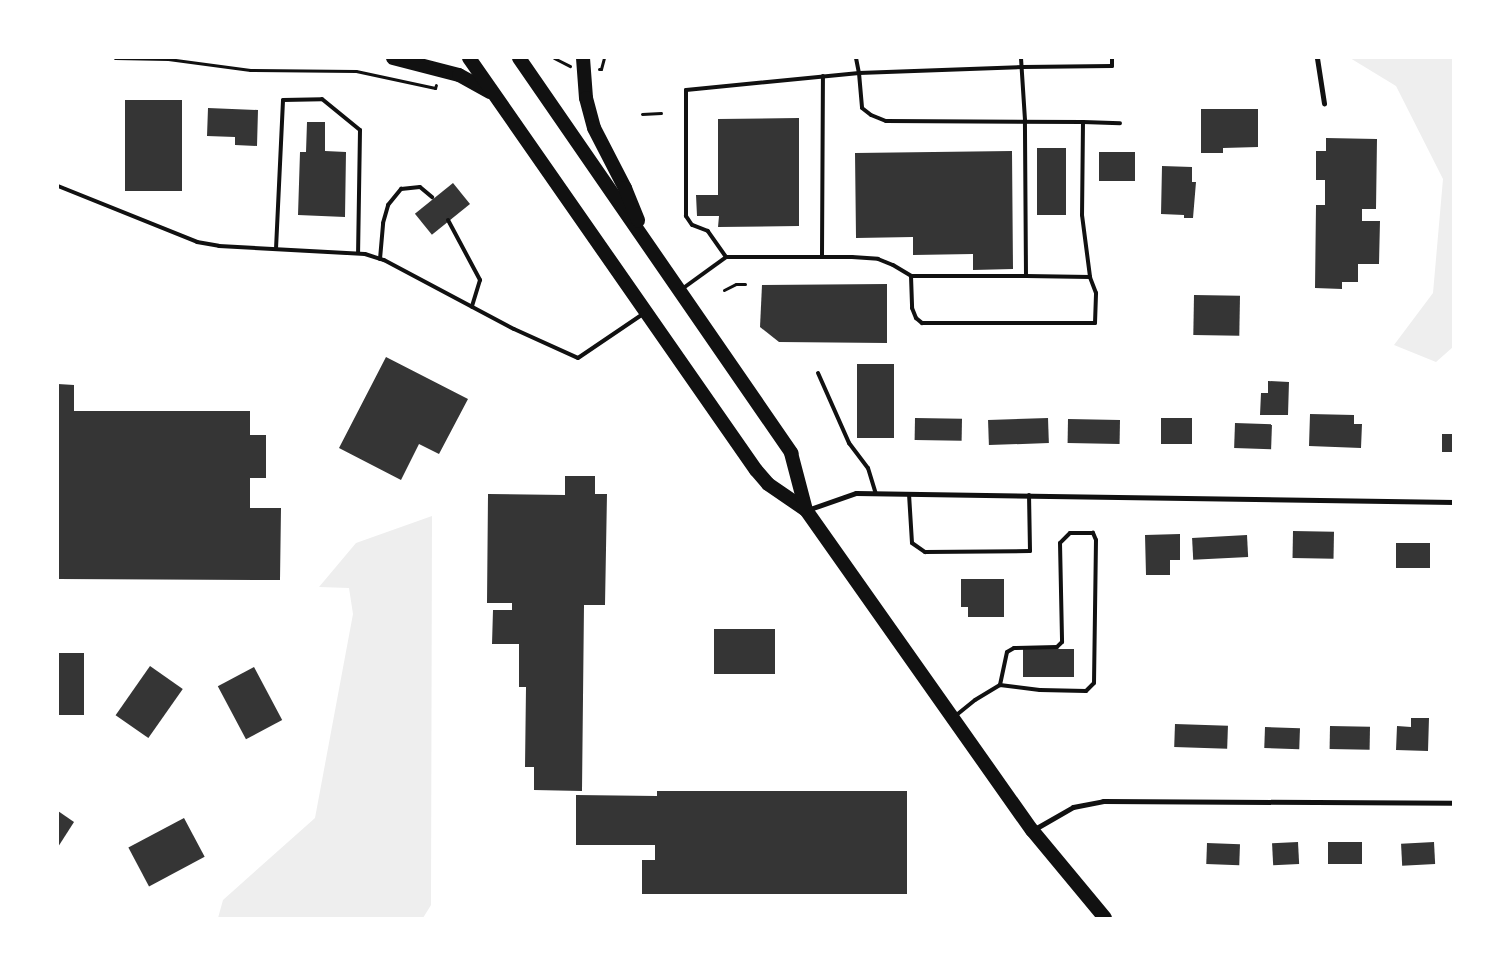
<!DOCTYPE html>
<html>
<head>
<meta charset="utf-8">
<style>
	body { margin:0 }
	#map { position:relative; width:1511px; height:976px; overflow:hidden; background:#fff; font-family:"PT Sans",sans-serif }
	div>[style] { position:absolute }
	.green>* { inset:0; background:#eee }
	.building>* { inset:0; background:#353535; transform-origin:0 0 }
	.path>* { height:3px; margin:-1.5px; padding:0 1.5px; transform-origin:1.5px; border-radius:1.5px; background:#111 }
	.service>* { height:4px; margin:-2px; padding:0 2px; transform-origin:2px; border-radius:2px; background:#111 }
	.minor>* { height:5px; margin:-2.5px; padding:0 2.5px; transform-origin:2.5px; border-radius:2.5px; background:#111 }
	.trunk>* { height:14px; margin:-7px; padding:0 7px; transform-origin:7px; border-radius:7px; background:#111 }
	span { translate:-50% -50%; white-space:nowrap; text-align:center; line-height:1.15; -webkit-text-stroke:5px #fff; paint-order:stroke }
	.frame { position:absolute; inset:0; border:59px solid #fff; pointer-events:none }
</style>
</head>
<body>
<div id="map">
	<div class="green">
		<div style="clip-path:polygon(1350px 58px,1453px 58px,1453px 347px,1436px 362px,1394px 345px,1433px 293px,1443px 179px,1396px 86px)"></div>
		<div style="clip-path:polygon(432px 516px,431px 905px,423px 918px,218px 918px,223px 900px,315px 818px,353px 614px,349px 588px,319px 587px,356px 543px)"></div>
	</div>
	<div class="building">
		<div style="left:125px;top:100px;width:57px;height:91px"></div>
		<div style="clip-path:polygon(208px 108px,258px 110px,257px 146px,235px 145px,235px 137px,207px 136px)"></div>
		<div style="clip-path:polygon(1201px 109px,1258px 109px,1258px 147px,1223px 148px,1223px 153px,1201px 153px)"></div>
		<div style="clip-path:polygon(799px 118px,799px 226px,718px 227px,719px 216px,697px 216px,696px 195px,718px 195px,718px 119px)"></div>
		<div style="clip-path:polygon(307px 122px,325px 122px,325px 151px,346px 152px,345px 217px,298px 215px,300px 152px,306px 152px)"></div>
		<div style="clip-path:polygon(1326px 138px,1377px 139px,1376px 209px,1362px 209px,1362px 221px,1380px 221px,1379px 264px,1358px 264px,1358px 282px,1342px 282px,1342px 289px,1315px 288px,1316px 205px,1325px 205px,1325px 180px,1316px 180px,1316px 151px,1326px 151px)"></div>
		<div style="left:1037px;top:148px;width:29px;height:67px"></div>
		<div style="clip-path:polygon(1012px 151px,1013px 269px,973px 270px,973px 254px,913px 255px,913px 237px,856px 238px,855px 153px)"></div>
		<div style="left:1099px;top:152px;width:36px;height:29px"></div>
		<div style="clip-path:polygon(1162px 166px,1192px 167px,1192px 182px,1196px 182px,1193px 218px,1184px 218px,1184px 215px,1161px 214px)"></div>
		<div style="left:453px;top:183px;width:27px;height:49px;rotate:51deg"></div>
		<div style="clip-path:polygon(887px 284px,887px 343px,779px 342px,760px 327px,762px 285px)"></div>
		<div style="left:1194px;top:295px;width:46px;height:40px;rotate:1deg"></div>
		<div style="clip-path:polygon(386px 357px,468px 399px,439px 454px,419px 444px,401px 480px,339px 448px)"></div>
		<div style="left:857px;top:364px;width:37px;height:74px"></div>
		<div style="clip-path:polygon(1268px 381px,1289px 382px,1288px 415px,1260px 415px,1261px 393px,1268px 393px)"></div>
		<div style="clip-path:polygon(58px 384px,74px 385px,74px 411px,250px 411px,250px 435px,266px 435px,266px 478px,250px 478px,250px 508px,281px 508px,280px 580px,58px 579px)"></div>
		<div style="clip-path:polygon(1310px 414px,1354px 415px,1354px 424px,1362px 424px,1361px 448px,1309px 446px)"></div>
		<div style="left:915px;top:418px;width:47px;height:22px;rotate:1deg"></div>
		<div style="left:1048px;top:418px;width:25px;height:60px;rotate:88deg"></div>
		<div style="left:1161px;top:418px;width:31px;height:26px"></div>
		<div style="left:1068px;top:419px;width:52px;height:24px;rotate:1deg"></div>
		<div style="left:1235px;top:423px;width:37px;height:25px;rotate:2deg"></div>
		<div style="left:1442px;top:434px;width:12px;height:18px"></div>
		<div style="clip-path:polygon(565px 476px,595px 476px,595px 494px,607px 494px,605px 605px,584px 605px,582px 791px,534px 790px,534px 767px,525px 767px,526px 687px,519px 687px,519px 644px,492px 644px,493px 610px,512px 610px,512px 603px,487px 603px,488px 494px,565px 495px)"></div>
		<div style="left:1293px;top:531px;width:41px;height:27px;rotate:1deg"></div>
		<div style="clip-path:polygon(1180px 534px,1180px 560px,1170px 560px,1170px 575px,1146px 575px,1145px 535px)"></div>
		<div style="left:1247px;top:535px;width:22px;height:55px;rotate:87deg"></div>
		<div style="left:1396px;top:543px;width:34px;height:25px"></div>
		<div style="clip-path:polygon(961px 579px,1004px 579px,1004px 617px,968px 617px,968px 607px,961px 607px)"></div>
		<div style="left:714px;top:629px;width:61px;height:45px"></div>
		<div style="left:1023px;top:649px;width:51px;height:28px"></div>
		<div style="left:58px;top:653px;width:26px;height:62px"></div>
		<div style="left:150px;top:666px;width:40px;height:60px;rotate:35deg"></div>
		<div style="left:254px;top:667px;width:60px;height:41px;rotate:62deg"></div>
		<div style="clip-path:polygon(1411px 718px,1429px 718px,1428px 751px,1396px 750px,1397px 726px,1411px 727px)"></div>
		<div style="left:1175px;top:724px;width:53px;height:23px;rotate:2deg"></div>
		<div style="left:1330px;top:726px;width:40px;height:23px;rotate:1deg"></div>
		<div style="left:1265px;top:727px;width:35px;height:21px;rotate:2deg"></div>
		<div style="clip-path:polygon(657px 791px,907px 791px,907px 894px,642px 894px,642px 860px,655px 860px,655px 845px,576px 845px,576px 795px,657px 796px)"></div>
		<div style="clip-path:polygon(58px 811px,74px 822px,58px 847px)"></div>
		<div style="left:184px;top:818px;width:44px;height:63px;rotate:62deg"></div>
		<div style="left:1298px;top:842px;width:22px;height:26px;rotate:87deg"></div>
		<div style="left:1362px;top:842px;width:22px;height:34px;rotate:90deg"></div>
		<div style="left:1434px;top:842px;width:22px;height:33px;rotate:87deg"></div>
		<div style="left:1207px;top:843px;width:33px;height:21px;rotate:2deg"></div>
	</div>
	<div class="path">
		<div style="left:115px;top:58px;width:53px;rotate:1.1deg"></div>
		<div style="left:168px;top:59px;width:83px;rotate:7.6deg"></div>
		<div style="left:250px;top:70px;width:106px;rotate:0.5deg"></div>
		<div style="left:356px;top:71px;width:81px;rotate:12.1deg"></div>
		<div style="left:435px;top:88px;width:3px;rotate:-72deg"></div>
		<div style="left:554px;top:58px;width:18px;rotate:27deg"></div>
		<div style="left:599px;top:69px;width:2px"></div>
		<div style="left:601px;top:69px;width:11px;rotate:-75deg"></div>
		<div style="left:642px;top:114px;width:19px;rotate:-3deg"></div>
		<div style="left:724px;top:290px;width:13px;rotate:-27deg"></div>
		<div style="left:736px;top:284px;width:9px"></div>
	</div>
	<div class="service">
		<div style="left:856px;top:58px;width:15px;rotate:79deg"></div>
		<div style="left:859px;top:73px;width:164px;rotate:-2.1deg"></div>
		<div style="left:1023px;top:67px;width:89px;rotate:-0.6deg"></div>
		<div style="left:1112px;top:66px;width:8px;rotate:-90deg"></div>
		<div style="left:1083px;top:122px;width:37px;rotate:2deg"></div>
		<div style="left:58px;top:186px;width:150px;rotate:21.9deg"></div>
		<div style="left:197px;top:242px;width:22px;rotate:10deg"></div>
		<div style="left:219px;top:246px;width:146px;rotate:3.1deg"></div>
		<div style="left:365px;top:254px;width:20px;rotate:18deg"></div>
		<div style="left:384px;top:260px;width:147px;rotate:28deg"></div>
		<div style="left:514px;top:329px;width:70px;rotate:24.4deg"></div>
		<div style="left:578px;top:358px;width:78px;rotate:-34.1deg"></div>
		<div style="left:448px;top:220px;width:68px;rotate:61.9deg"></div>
		<div style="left:480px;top:280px;width:28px;rotate:107deg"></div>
		<div style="left:276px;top:249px;width:149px;rotate:-87.3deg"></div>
		<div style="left:283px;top:100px;width:39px;rotate:-1deg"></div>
		<div style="left:322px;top:99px;width:49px;rotate:39.2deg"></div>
		<div style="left:360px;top:130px;width:123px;rotate:90.9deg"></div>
		<div style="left:822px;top:256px;width:180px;rotate:-89.7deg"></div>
		<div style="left:726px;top:257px;width:32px;rotate:-125deg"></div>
		<div style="left:708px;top:231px;width:17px;rotate:-159deg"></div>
		<div style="left:692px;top:225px;width:11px;rotate:-124deg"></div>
		<div style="left:686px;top:216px;width:126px;rotate:-90deg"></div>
		<div style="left:686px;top:90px;width:174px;rotate:-5.6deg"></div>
		<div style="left:859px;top:73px;width:35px;rotate:85deg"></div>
		<div style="left:862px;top:108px;width:11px;rotate:38deg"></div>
		<div style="left:871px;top:115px;width:16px;rotate:22deg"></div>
		<div style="left:886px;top:121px;width:197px;rotate:0.3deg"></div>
		<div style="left:1083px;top:122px;width:93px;rotate:90.6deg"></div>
		<div style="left:1082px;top:215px;width:63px;rotate:82.6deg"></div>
		<div style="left:1090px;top:277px;width:64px;rotate:-179.1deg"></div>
		<div style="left:380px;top:259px;width:36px;rotate:-85deg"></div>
		<div style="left:383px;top:223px;width:19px;rotate:-74deg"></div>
		<div style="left:388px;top:205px;width:21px;rotate:-51deg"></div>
		<div style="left:401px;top:189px;width:19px;rotate:-6deg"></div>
		<div style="left:420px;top:187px;width:16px;rotate:40deg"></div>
		<div style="left:911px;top:276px;width:32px;rotate:88deg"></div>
		<div style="left:912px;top:308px;width:11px;rotate:68deg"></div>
		<div style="left:916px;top:318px;width:8px;rotate:40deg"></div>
		<div style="left:922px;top:323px;width:173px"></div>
		<div style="left:1095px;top:323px;width:30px;rotate:-88deg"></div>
		<div style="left:1096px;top:293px;width:17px;rotate:-111deg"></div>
		<div style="left:682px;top:289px;width:54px;rotate:-36deg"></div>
		<div style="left:726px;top:257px;width:126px"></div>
		<div style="left:852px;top:257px;width:26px;rotate:4deg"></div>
		<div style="left:878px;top:259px;width:16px;rotate:22deg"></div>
		<div style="left:893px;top:265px;width:21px;rotate:31deg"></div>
		<div style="left:911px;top:276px;width:115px"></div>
		<div style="left:1026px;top:276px;width:156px;rotate:-90.4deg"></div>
		<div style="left:1025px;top:120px;width:62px;rotate:-93.7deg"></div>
		<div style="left:818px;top:373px;width:77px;rotate:66.1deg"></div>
		<div style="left:849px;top:443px;width:31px;rotate:53deg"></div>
		<div style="left:868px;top:468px;width:27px;rotate:73deg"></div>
		<div style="left:909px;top:494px;width:49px;rotate:86.5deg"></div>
		<div style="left:912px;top:543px;width:16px;rotate:35deg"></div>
		<div style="left:925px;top:552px;width:105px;rotate:-0.5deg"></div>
		<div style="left:1030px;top:551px;width:56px;rotate:-91deg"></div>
		<div style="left:954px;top:717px;width:27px;rotate:-39deg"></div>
		<div style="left:975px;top:700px;width:29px;rotate:-31deg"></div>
		<div style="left:1000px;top:685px;width:40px;rotate:7.1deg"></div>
		<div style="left:1040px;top:690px;width:46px;rotate:1.2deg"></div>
		<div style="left:1086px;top:691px;width:11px;rotate:-45deg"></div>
		<div style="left:1094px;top:683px;width:143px;rotate:-89.2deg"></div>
		<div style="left:1096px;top:540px;width:8px;rotate:-113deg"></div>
		<div style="left:1093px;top:533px;width:23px;rotate:180deg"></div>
		<div style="left:1070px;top:533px;width:14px;rotate:135deg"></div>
		<div style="left:1060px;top:543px;width:99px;rotate:88.8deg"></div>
		<div style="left:1062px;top:642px;width:7px;rotate:135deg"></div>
		<div style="left:1057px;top:647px;width:43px;rotate:178.7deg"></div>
		<div style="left:1014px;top:648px;width:8px;rotate:150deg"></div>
		<div style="left:1007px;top:652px;width:34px;rotate:102deg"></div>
	</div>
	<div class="minor">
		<div style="left:1317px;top:58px;width:46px;rotate:81.2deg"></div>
		<div style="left:807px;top:510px;width:52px;rotate:-19.1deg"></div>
		<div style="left:856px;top:493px;width:598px;rotate:0.86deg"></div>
		<div style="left:1033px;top:830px;width:46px;rotate:-29.9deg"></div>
		<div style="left:1073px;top:807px;width:31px;rotate:-11deg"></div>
		<div style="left:1103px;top:801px;width:351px;rotate:0.3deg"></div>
	</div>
	<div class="trunk">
		<div style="left:393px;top:58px;width:68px;rotate:14.4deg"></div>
		<div style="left:459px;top:75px;width:35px;rotate:29deg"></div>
		<div style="left:469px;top:58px;width:502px;rotate:55.14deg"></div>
		<div style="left:756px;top:470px;width:18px;rotate:49deg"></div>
		<div style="left:768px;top:484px;width:46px;rotate:34.4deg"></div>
		<div style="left:806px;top:510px;width:392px;rotate:54.8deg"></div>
		<div style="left:1032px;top:830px;width:114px;rotate:50.3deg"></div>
		<div style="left:519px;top:58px;width:480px;rotate:55.4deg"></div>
		<div style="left:791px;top:453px;width:59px;rotate:75.3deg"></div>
		<div style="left:583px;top:58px;width:40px;rotate:85.7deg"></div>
		<div style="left:586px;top:98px;width:31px;rotate:75deg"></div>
		<div style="left:594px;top:128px;width:68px;rotate:62.7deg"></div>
		<div style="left:625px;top:188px;width:35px;rotate:68deg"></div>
	</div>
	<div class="frame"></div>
</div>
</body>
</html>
